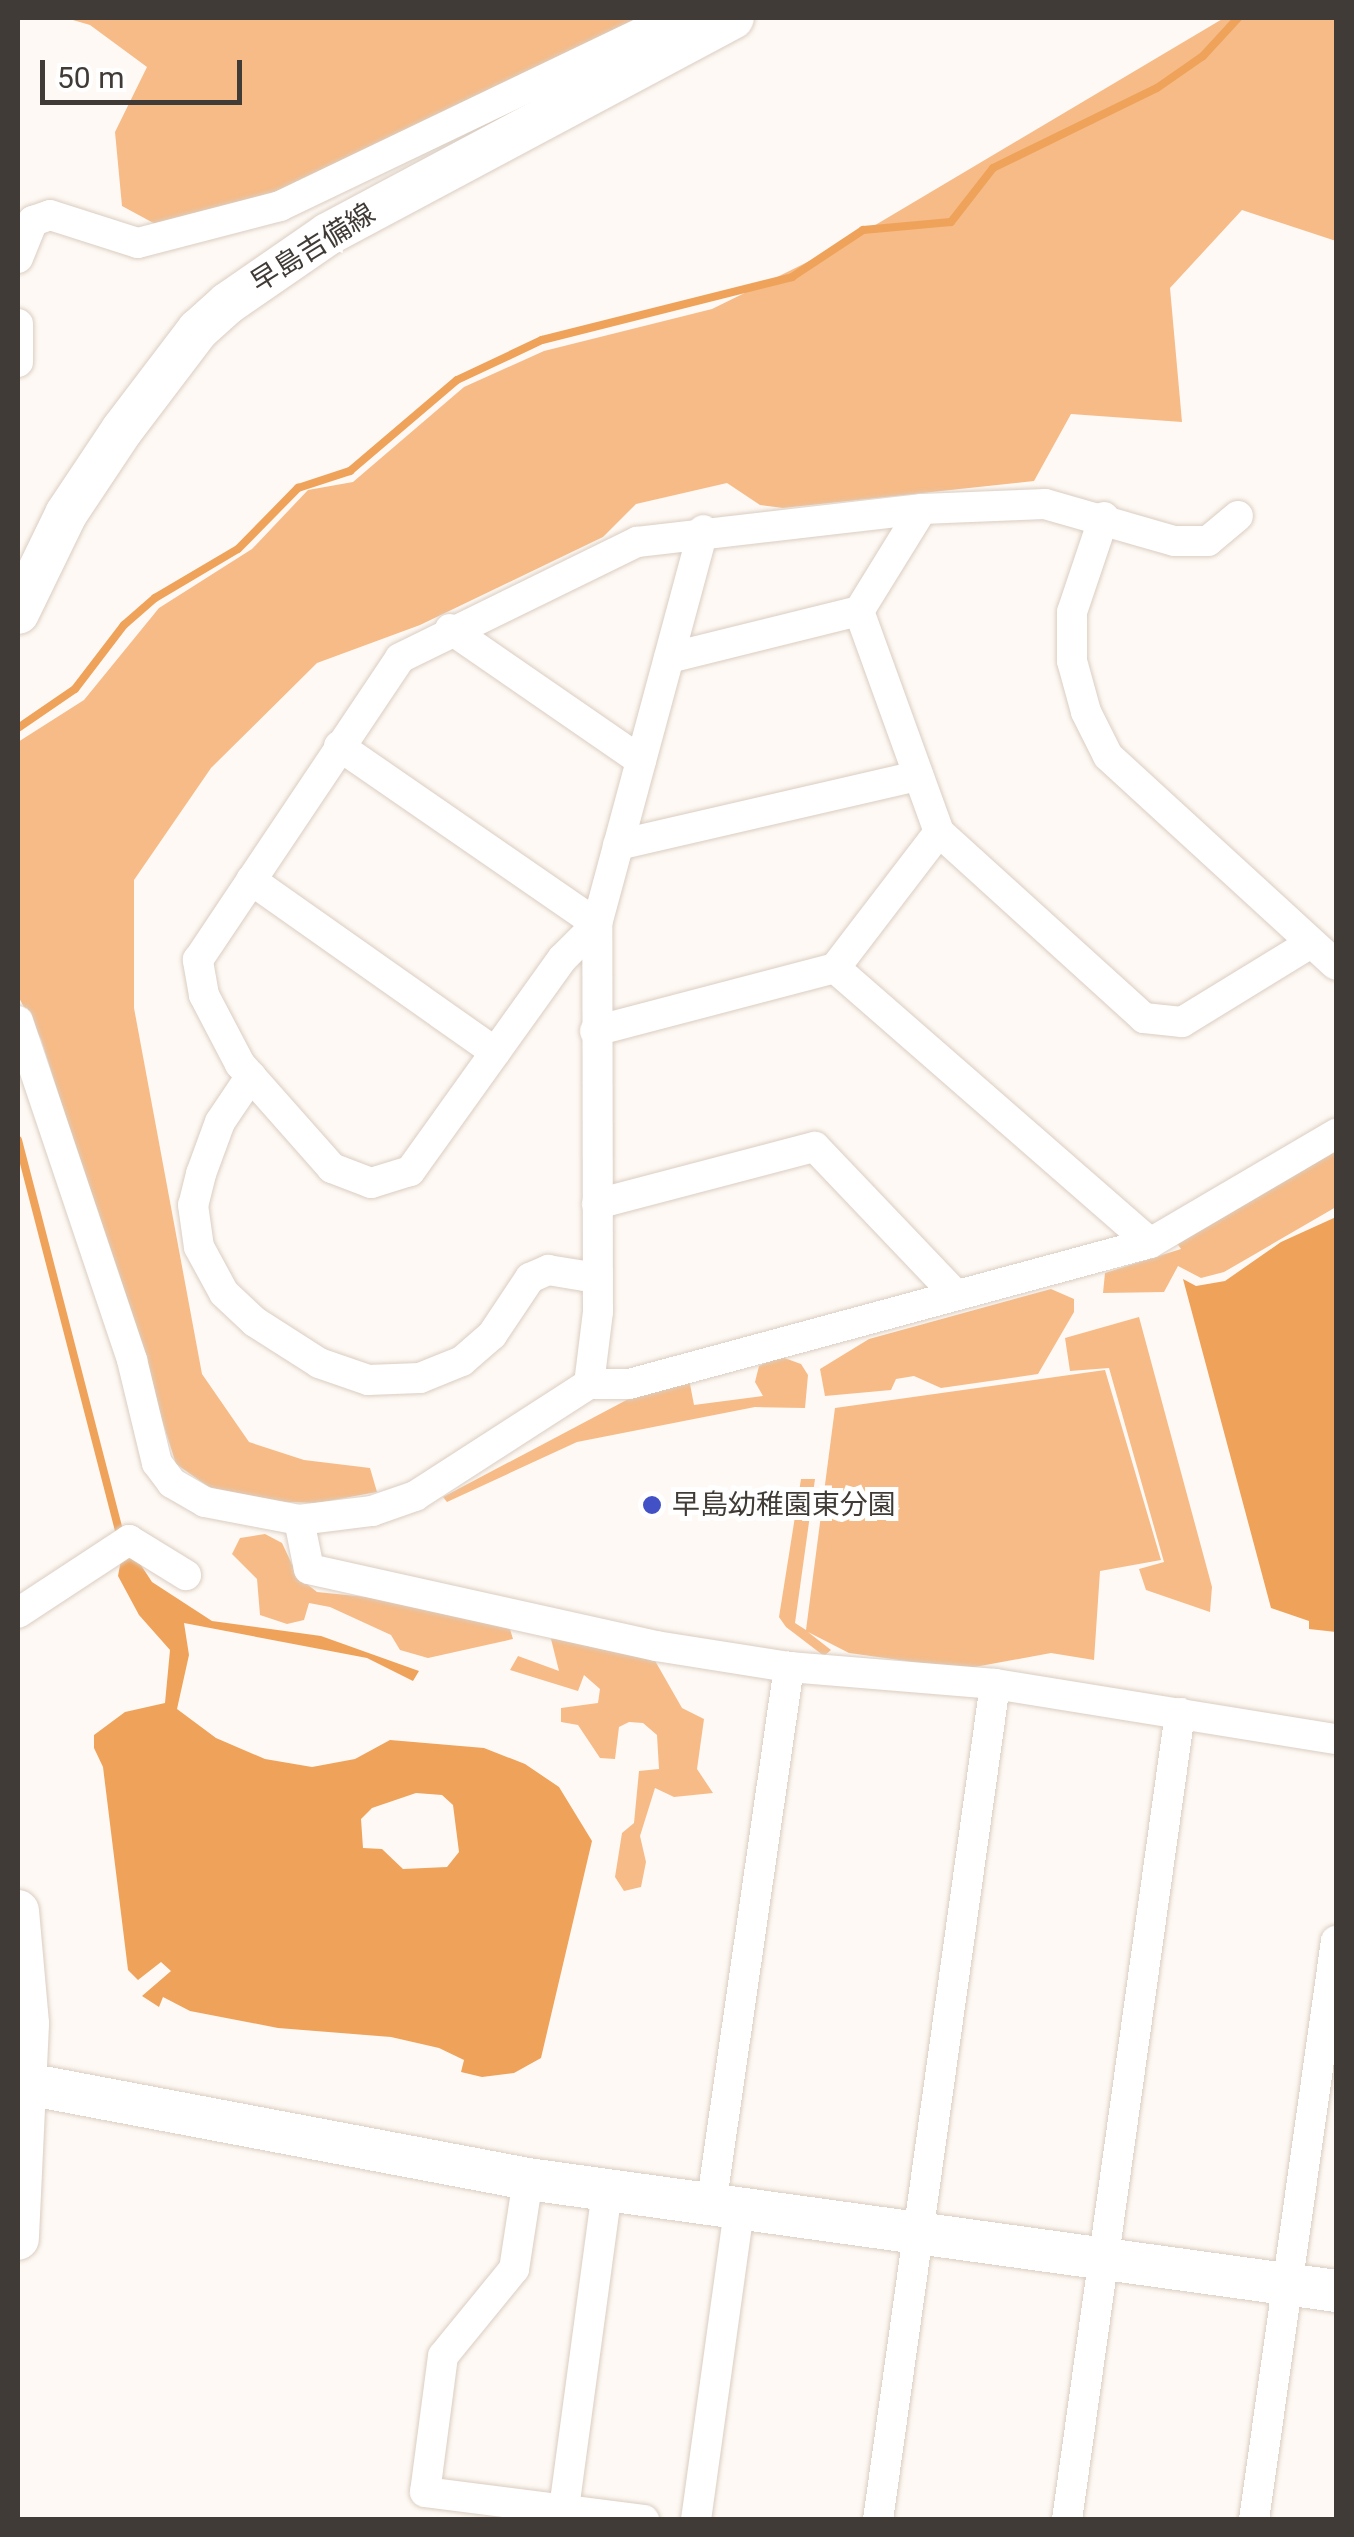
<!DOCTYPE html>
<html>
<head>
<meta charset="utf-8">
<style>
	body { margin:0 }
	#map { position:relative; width:1354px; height:2537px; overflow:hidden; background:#fef9f4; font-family:Roboto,"Noto Sans JP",sans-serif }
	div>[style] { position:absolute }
	.green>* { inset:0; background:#f6bb87 }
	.water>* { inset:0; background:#efa25a }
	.stream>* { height:8px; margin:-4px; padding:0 4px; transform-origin:4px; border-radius:4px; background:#efa25a }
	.roads { filter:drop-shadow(0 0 2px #dacdc1) drop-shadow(0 0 2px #dacdc1) }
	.street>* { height:30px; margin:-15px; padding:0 15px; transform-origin:15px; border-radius:15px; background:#fff }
	.secondary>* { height:42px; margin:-21px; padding:0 21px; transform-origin:21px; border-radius:21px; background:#fff }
	.dots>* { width:28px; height:28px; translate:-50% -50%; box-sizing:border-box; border:5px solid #fff; border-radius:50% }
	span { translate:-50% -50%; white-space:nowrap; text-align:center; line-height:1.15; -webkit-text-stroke:10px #fff; paint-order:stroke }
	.street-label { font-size:28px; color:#403b36 }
	.poi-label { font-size:28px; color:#403b36 }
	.left { translate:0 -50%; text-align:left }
	.frame { position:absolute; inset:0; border:20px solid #403b36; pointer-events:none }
	.scale { position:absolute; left:40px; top:60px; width:202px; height:45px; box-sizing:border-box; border:5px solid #403b36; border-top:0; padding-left:12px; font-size:30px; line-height:35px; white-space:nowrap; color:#403b36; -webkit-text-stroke:8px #fff; paint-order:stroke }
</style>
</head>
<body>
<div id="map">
	<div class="green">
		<div style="clip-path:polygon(66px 18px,647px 18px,277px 197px,159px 226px,122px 206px,115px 132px,147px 67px,90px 25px)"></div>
		<div style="clip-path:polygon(1224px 18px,1336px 18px,1336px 241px,1242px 210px,1170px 288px,1182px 422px,1071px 414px,1034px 481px,783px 508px,760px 505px,727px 483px,636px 504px,603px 537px,420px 625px,317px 663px,211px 768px,134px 880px,134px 1008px,202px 1374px,249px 1442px,304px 1460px,370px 1468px,377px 1492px,317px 1503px,261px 1501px,209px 1487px,176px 1464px,41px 1039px,18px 996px,18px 742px,84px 700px,159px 608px,252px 549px,308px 490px,353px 482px,464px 387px,544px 351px,712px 309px,840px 246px)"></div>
		<div style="clip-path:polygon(1336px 1148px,1336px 1207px,1224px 1272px,1201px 1278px,1178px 1266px,1164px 1292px,1103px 1293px,1105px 1273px,1181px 1249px,1174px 1239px)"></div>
		<div style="clip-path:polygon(1051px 1289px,1074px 1299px,1074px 1312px,1038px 1374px,941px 1388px,914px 1376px,896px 1379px,891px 1390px,825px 1396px,820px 1369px,869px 1339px)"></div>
		<div style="clip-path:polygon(1139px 1317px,1212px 1587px,1210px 1612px,1146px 1590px,1139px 1569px,1164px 1562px,1109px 1368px,1070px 1371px,1065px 1338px)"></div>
		<div style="clip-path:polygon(779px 1356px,801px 1364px,808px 1375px,805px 1408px,755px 1407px,577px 1442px,447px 1502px,443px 1497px,636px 1395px,689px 1379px,694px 1405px,763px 1396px,755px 1382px,759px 1366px)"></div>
		<div style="clip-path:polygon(1105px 1370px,1161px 1560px,1100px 1571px,1094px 1660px,1051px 1653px,964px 1669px,849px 1653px,808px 1632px,831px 1650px,824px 1656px,786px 1627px,779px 1617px,801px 1479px,815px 1479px,795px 1623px,806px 1630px,835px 1408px)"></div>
		<div style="clip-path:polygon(265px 1534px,282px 1543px,298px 1577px,317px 1592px,396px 1600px,509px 1626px,513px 1639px,428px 1658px,400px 1650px,391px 1635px,330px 1607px,309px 1603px,304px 1620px,287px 1624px,260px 1615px,257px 1579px,232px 1554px,240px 1538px)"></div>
		<div style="clip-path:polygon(568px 1633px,650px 1652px,682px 1708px,704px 1719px,697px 1769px,713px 1793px,674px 1797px,655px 1788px,640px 1836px,646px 1862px,641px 1887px,624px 1891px,615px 1877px,622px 1833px,634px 1823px,639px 1771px,659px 1769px,657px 1735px,643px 1723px,629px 1722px,619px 1727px,615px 1759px,600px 1758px,578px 1725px,561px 1722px,561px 1708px,598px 1703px,600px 1689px,584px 1675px,578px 1691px,510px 1670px,518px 1656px,559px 1671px,551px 1639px)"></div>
	</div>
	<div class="water">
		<div style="clip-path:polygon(1336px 1217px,1336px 1632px,1309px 1629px,1309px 1621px,1271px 1608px,1183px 1279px,1196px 1286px,1225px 1281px,1281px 1242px)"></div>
		<div style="clip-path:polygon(evenodd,133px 1553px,152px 1582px,212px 1621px,321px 1636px,419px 1671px,413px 1681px,367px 1658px,184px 1623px,189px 1655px,177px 1709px,216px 1738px,265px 1759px,312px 1767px,355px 1759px,390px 1740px,484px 1748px,525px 1764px,559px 1787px,592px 1841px,541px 2058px,514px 2073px,482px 2077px,461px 2072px,464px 2060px,439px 2048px,391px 2037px,278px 2028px,190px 2011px,163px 1997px,159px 2007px,142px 1996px,171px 1971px,161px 1962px,138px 1980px,128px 1970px,103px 1767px,94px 1748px,94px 1735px,125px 1712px,165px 1703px,170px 1650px,139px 1615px,118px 1576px,122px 1554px,133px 1553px,416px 1793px,442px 1795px,453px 1805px,459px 1852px,447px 1867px,403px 1869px,382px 1849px,363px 1848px,361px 1819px,372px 1808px,416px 1793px)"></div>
	</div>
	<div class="stream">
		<div style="left:18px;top:728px;width:69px;rotate:-34.4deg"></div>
		<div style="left:75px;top:689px;width:81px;rotate:-52.6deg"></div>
		<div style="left:124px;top:625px;width:41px;rotate:-41.1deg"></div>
		<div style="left:155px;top:598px;width:96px;rotate:-30.6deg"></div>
		<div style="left:238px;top:549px;width:86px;rotate:-45.5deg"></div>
		<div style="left:298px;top:488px;width:55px;rotate:-18.1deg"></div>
		<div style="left:350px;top:471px;width:140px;rotate:-40.4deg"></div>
		<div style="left:457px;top:380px;width:94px;rotate:-25.2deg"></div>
		<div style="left:542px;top:340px;width:258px;rotate:-14.1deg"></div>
		<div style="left:792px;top:277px;width:85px;rotate:-33.5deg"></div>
		<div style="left:863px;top:230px;width:88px;rotate:-5.2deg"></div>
		<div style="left:951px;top:222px;width:68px;rotate:-52.1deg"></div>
		<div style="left:993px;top:168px;width:182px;rotate:-26deg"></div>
		<div style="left:1157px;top:88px;width:56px;rotate:-34.8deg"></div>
		<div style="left:1203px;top:56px;width:52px;rotate:-47.4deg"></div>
		<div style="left:18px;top:1140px;width:410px;rotate:75.5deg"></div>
	</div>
	<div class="roads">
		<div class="street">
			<div style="left:18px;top:258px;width:40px;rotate:-68deg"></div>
			<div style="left:33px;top:221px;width:18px;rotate:-19deg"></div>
			<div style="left:50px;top:215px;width:92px;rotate:17.7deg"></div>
			<div style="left:138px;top:243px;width:147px;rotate:-14.6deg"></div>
			<div style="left:280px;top:206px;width:436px;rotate:-25.6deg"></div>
			<div style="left:18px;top:324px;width:38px;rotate:90deg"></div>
			<div style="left:922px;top:509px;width:120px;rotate:121.7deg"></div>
			<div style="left:859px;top:611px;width:235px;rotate:70.1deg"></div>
			<div style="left:939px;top:832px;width:277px;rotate:42.2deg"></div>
			<div style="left:1144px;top:1018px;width:38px;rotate:6deg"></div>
			<div style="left:1182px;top:1022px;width:151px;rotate:-31.5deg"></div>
			<div style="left:1104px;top:517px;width:100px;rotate:108.6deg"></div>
			<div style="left:1072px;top:612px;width:49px;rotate:90deg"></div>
			<div style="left:1072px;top:661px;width:53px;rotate:74.6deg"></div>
			<div style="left:1086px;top:712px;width:49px;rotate:63.4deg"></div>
			<div style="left:1108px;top:756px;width:309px;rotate:42.5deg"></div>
			<div style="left:450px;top:629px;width:232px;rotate:34.6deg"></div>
			<div style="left:669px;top:658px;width:196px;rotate:-13.9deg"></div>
			<div style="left:339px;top:746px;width:313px;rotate:34.6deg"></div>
			<div style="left:618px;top:845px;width:308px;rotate:-13deg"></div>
			<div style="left:251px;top:880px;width:299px;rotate:35.2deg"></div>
			<div style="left:597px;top:924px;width:49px;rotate:135deg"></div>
			<div style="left:562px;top:959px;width:261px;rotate:125.6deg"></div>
			<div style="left:410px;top:1171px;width:41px;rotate:162.9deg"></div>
			<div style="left:371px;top:1183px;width:42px;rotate:-159deg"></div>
			<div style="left:332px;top:1168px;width:139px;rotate:-131.5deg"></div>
			<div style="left:240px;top:1064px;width:78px;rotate:-117.6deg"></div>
			<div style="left:204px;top:995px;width:36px;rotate:-100deg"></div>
			<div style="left:198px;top:960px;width:363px;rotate:-56.2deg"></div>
			<div style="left:400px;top:658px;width:264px;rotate:-26.1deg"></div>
			<div style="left:637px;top:542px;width:287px;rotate:-6.6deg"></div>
			<div style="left:922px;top:509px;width:123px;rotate:-2.3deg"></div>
			<div style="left:1045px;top:504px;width:134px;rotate:16deg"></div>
			<div style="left:1174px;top:541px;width:34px"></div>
			<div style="left:1208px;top:541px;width:39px;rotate:-40deg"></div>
			<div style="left:835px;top:968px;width:418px;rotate:41.1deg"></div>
			<div style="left:18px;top:1021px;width:358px;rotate:71.4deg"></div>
			<div style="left:132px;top:1360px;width:106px;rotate:76.4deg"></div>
			<div style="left:157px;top:1463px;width:25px;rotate:53deg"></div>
			<div style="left:172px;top:1483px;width:38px;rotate:30deg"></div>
			<div style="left:205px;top:1502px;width:96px;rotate:10.8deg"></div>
			<div style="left:299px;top:1520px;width:74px;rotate:-7deg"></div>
			<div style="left:372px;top:1511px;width:46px;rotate:-19.2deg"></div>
			<div style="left:415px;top:1496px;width:207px;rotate:-32.8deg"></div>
			<div style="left:589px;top:1384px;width:40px"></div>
			<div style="left:629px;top:1384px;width:540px;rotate:-15.14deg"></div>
			<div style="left:1150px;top:1243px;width:216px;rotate:-30.4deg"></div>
			<div style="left:595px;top:1031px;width:248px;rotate:-14.7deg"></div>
			<div style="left:835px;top:968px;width:171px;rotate:-52.6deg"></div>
			<div style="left:251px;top:1076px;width:55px;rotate:124deg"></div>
			<div style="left:220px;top:1122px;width:55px;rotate:110.1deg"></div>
			<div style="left:201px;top:1174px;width:32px;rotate:104deg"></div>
			<div style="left:193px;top:1205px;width:42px;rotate:81.9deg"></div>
			<div style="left:199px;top:1247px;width:52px;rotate:61.5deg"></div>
			<div style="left:224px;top:1293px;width:42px;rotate:43.1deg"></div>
			<div style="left:255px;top:1322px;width:76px;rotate:32.6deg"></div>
			<div style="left:319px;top:1363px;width:52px;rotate:19.1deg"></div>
			<div style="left:368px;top:1380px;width:52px;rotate:-2.2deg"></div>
			<div style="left:420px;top:1378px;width:45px;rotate:-22deg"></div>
			<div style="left:462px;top:1361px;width:40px;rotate:-41deg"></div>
			<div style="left:492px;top:1335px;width:69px;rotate:-56.3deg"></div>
			<div style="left:530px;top:1278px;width:20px;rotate:-24deg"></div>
			<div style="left:548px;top:1270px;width:50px;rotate:9.3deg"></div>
			<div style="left:597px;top:1204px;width:225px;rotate:-14.7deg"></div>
			<div style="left:815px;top:1147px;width:202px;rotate:46.4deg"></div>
			<div style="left:589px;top:1384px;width:73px;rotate:-82.9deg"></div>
			<div style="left:598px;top:1312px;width:388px;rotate:-90.1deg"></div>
			<div style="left:597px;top:924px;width:408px;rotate:-74.9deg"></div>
			<div style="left:299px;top:1520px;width:50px;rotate:78.5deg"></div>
			<div style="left:309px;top:1569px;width:355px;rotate:12.5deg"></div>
			<div style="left:656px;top:1646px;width:135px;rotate:9deg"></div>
			<div style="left:789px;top:1667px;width:207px;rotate:4.7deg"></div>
			<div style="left:995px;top:1684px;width:345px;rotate:9.2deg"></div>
			<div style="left:18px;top:1613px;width:133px;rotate:-33.3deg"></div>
			<div style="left:129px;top:1540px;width:67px;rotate:31.6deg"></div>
			<div style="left:528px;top:2179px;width:91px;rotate:98.8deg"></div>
			<div style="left:514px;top:2269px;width:112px;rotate:129.2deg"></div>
			<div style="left:443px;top:2356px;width:137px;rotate:97.5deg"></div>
			<div style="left:425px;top:2492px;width:221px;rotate:7.3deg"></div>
			<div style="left:711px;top:2206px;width:545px;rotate:-81.77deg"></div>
			<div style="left:564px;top:2509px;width:322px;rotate:-82.3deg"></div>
			<div style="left:696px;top:2520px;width:314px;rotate:-82.1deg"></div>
			<div style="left:878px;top:2520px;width:844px;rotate:-82.03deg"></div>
			<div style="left:1067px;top:2520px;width:815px;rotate:-82.03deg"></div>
			<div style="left:1254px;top:2520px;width:585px;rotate:-81.94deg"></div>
		</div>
		<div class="secondary">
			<div style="left:18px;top:613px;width:110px;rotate:-64.1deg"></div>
			<div style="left:66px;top:514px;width:101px;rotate:-56.3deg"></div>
			<div style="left:122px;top:430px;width:126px;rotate:-52.8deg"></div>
			<div style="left:198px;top:330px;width:40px;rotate:-42deg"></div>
			<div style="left:228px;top:303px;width:121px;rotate:-34.6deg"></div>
			<div style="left:328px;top:234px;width:459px;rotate:-28.1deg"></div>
			<div style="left:18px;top:1911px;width:113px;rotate:84.9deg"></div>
			<div style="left:28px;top:2024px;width:215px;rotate:92.7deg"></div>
			<div style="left:27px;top:2084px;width:510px;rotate:10.74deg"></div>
			<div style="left:528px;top:2179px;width:816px;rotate:7.89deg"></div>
		</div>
	</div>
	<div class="dots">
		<div style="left:652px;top:1505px;background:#4252c6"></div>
	</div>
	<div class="street-label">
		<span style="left:313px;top:248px;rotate:-32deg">早島吉備線</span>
	</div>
	<div class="poi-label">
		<span class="left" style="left:672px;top:1505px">早島幼稚園東分園</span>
	</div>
	<div class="frame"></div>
	<div class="scale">50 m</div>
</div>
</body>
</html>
